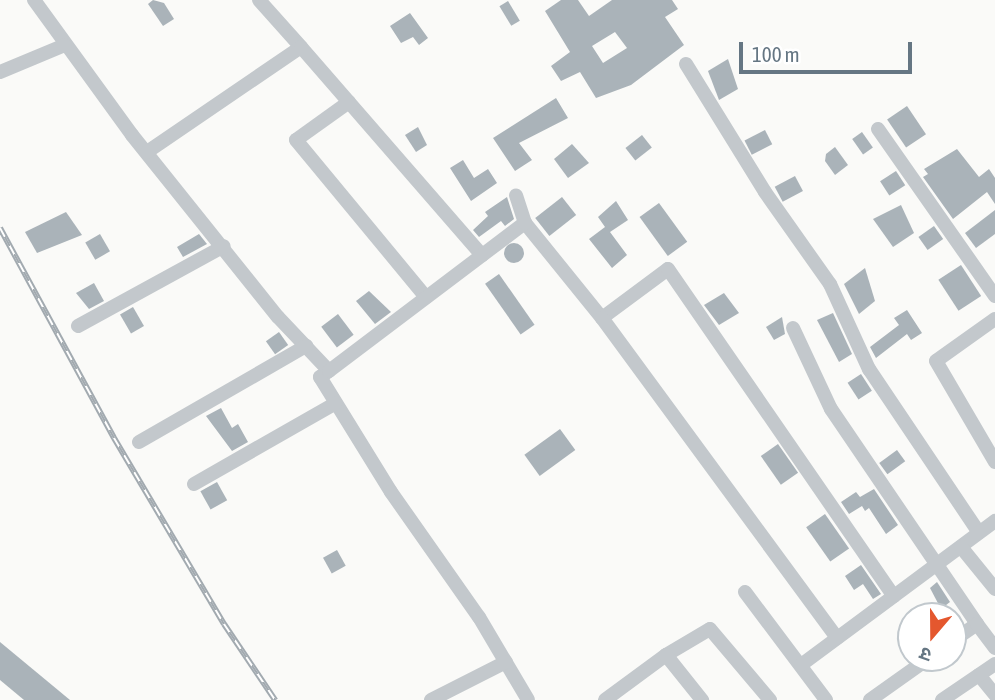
<!DOCTYPE html>
<html>
<head>
<meta charset="utf-8">
<style>
	body { margin:0 }
	#map { position:relative; width:995px; height:700px; overflow:hidden; background:#fafaf8; font-family:"Asap Condensed","Noto Sans Devanagari",sans-serif }
	div>[style] { position:absolute }
	.building>* { inset:0; background:#aab3b9; transform-origin:0 0 }
	.round { border-radius:50% }
	.minor>* { height:14px; margin:-7px; padding:0 7px; transform-origin:7px; border-radius:7px; background:#c3c8cc }
	.rail>* { height:6px; margin-top:-3px; transform-origin:0; background:repeating-linear-gradient(90deg,#fff 0 10px,#a2aab0 0 20px); box-sizing:border-box; border-block:2px solid #a2aab0 }
	span { translate:-50% -50%; white-space:nowrap; text-align:center; line-height:1.15; -webkit-text-stroke:7px #fff; paint-order:stroke }
	.north { position:absolute; left:897px; top:602px; width:70px; height:70px; box-sizing:border-box; background:#fff; border:2px solid #c1c8cd; border-radius:50%; rotate:200deg; font-size:19px; font-weight:700; line-height:28px; text-align:center; color:#657683 }
	.north::after { content:''; display:block; margin:auto; width:24px; height:32px; background:#e4572e; clip-path:polygon(50% 0,100% 100%,50% 72%,0 100%) }
	.scale { position:absolute; left:739px; top:42px; width:173px; height:32px; box-sizing:border-box; border:4px solid #657683; border-top:0; padding-left:9px; font-size:21px; line-height:24px; white-space:nowrap; color:#657683; -webkit-text-stroke:5px #fff; paint-order:stroke }
</style>
</head>
<body>
<div id="map">
	<div class="building">
		<div style="clip-path:polygon(153px 0,164px 3px,174px 19px,163px 26px,148px 4px)"></div>
		<div style="clip-path:polygon(evenodd,561px 0,578px 0,589px 16px,612px 0,672px 0,678px 9px,665px 17px,684px 45px,631px 85px,596px 98px,580px 72px,561px 81px,551px 66px,570px 52px,545px 11px,561px 0,615px 32px,627px 48px,603px 63px,592px 46px,615px 32px)"></div>
		<div style="left:508px;top:1px;width:23px;height:10px;rotate:59deg"></div>
		<div style="clip-path:polygon(410px 13px,428px 38px,419px 45px,413px 37px,401px 43px,390px 26px)"></div>
		<div style="clip-path:polygon(728px 59px,738px 89px,719px 100px,708px 71px)"></div>
		<div style="clip-path:polygon(556px 98px,568px 118px,519px 143px,532px 160px,515px 171px,493px 138px)"></div>
		<div style="left:907px;top:106px;width:34px;height:24px;rotate:56deg"></div>
		<div style="clip-path:polygon(418px 127px,427px 145px,416px 152px,405px 135px)"></div>
		<div style="left:765px;top:130px;width:16px;height:23px;rotate:63deg"></div>
		<div style="left:862px;top:132px;width:19px;height:12px;rotate:55deg"></div>
		<div style="left:642px;top:135px;width:16px;height:21px;rotate:52deg"></div>
		<div style="clip-path:polygon(572px 144px,589px 163px,568px 178px,554px 159px)"></div>
		<div style="clip-path:polygon(835px 147px,848px 165px,835px 175px,825px 161px,826px 154px)"></div>
		<div style="clip-path:polygon(957px 149px,979px 177px,989px 169px,995px 178px,995px 204px,987px 192px,953px 219px,923px 177px,928px 174px,924px 169px)"></div>
		<div style="clip-path:polygon(463px 160px,474px 178px,488px 169px,497px 183px,471px 201px,450px 168px)"></div>
		<div style="left:896px;top:171px;width:17px;height:19px;rotate:57deg"></div>
		<div style="left:795px;top:176px;width:17px;height:23px;rotate:62deg"></div>
		<div style="clip-path:polygon(507px 197px,514px 219px,505px 226px,501px 221px,479px 237px,473px 230px,488px 216px,485px 212px)"></div>
		<div style="left:562px;top:197px;width:23px;height:34px;rotate:52deg"></div>
		<div style="clip-path:polygon(616px 201px,628px 220px,610px 232px,627px 255px,612px 268px,589px 239px,605px 227px,598px 217px)"></div>
		<div style="left:659px;top:203px;width:48px;height:24px;rotate:54deg"></div>
		<div style="clip-path:polygon(901px 205px,914px 233px,893px 247px,873px 219px)"></div>
		<div style="clip-path:polygon(995px 210px,995px 234px,976px 248px,965px 233px)"></div>
		<div style="clip-path:polygon(66px 212px,82px 235px,37px 253px,25px 232px)"></div>
		<div style="left:934px;top:226px;width:16px;height:19px;rotate:55deg"></div>
		<div style="left:100px;top:234px;width:20px;height:17px;rotate:60deg"></div>
		<div style="clip-path:polygon(199px 234px,207px 244px,183px 257px,177px 247px)"></div>
		<div class="round" style="left:504px;top:243px;width:20px;height:20px"></div>
		<div style="left:961px;top:265px;width:37px;height:27px;rotate:57deg"></div>
		<div style="clip-path:polygon(865px 268px,875px 301px,859px 314px,844px 284px)"></div>
		<div style="left:499px;top:274px;width:62px;height:17px;rotate:55deg"></div>
		<div style="clip-path:polygon(94px 283px,104px 301px,89px 309px,76px 293px)"></div>
		<div style="clip-path:polygon(369px 291px,391px 312px,375px 324px,356px 301px)"></div>
		<div style="clip-path:polygon(724px 293px,739px 313px,719px 325px,704px 305px)"></div>
		<div style="left:133px;top:307px;width:22px;height:15px;rotate:60deg"></div>
		<div style="clip-path:polygon(907px 310px,922px 333px,911px 340px,907px 334px,876px 358px,870px 347px,899px 325px,894px 318px)"></div>
		<div style="clip-path:polygon(833px 313px,852px 354px,839px 362px,817px 320px)"></div>
		<div style="left:338px;top:314px;width:26px;height:21px;rotate:53deg"></div>
		<div style="clip-path:polygon(782px 317px,785px 334px,774px 340px,766px 327px)"></div>
		<div style="left:279px;top:332px;width:16px;height:16px;rotate:55deg"></div>
		<div style="left:861px;top:374px;width:20px;height:16px;rotate:57deg"></div>
		<div style="clip-path:polygon(221px 408px,232px 428px,238px 424px,248px 442px,232px 451px,206px 416px)"></div>
		<div style="left:560px;top:429px;width:26px;height:44px;rotate:54deg"></div>
		<div style="left:778px;top:444px;width:35px;height:21px;rotate:55deg"></div>
		<div style="left:897px;top:450px;width:14px;height:22px;rotate:54deg"></div>
		<div style="left:217px;top:482px;width:21px;height:19px;rotate:61deg"></div>
		<div style="clip-path:polygon(874px 489px,898px 525px,886px 534px,869px 508px,865px 511px,862px 506px,849px 514px,841px 502px,856px 492px,860px 497px)"></div>
		<div style="left:825px;top:514px;width:42px;height:23px;rotate:55deg"></div>
		<div style="left:337px;top:550px;width:18px;height:16px;rotate:61deg"></div>
		<div style="clip-path:polygon(861px 565px,881px 594px,873px 599px,863px 584px,854px 590px,845px 576px)"></div>
		<div style="clip-path:polygon(937px 582px,950px 602px,941px 609px,930px 588px)"></div>
		<div style="clip-path:polygon(0 642px,70px 700px,24px 700px,0 680px)"></div>
	</div>
	<div class="minor">
		<div style="left:34px;top:0;width:167px;rotate:54deg"></div>
		<div style="left:132px;top:135px;width:233px;rotate:51.3deg"></div>
		<div style="left:278px;top:317px;width:74px;rotate:46.6deg"></div>
		<div style="left:329px;top:371px;width:11px;rotate:146deg"></div>
		<div style="left:320px;top:377px;width:135px;rotate:58.3deg"></div>
		<div style="left:391px;top:492px;width:153px;rotate:54.9deg"></div>
		<div style="left:479px;top:617px;width:96px;rotate:59.4deg"></div>
		<div style="left:259px;top:0;width:63px;rotate:48.2deg"></div>
		<div style="left:686px;top:64px;width:150px;rotate:58.3deg"></div>
		<div style="left:765px;top:192px;width:113px;rotate:54.8deg"></div>
		<div style="left:830px;top:284px;width:94px;rotate:65.4deg"></div>
		<div style="left:869px;top:369px;width:197px;rotate:56.1deg"></div>
		<div style="left:0;top:72px;width:70px;rotate:-22.6deg"></div>
		<div style="left:349px;top:102px;width:65px;rotate:144.4deg"></div>
		<div style="left:296px;top:140px;width:204px;rotate:50.4deg"></div>
		<div style="left:878px;top:129px;width:204px;rotate:55deg"></div>
		<div style="left:147px;top:152px;width:186px;rotate:-34.3deg"></div>
		<div style="left:301px;top:47px;width:276px;rotate:49deg"></div>
		<div style="left:525px;top:223px;width:122px;rotate:51deg"></div>
		<div style="left:602px;top:318px;width:82px;rotate:-36.6deg"></div>
		<div style="left:668px;top:269px;width:397px;rotate:55.4deg"></div>
		<div style="left:894px;top:596px;width:126px;rotate:-36.6deg"></div>
		<div style="left:602px;top:318px;width:397px;rotate:53.7deg"></div>
		<div style="left:995px;top:319px;width:72px;rotate:144.6deg"></div>
		<div style="left:936px;top:361px;width:117px;rotate:59.7deg"></div>
		<div style="left:78px;top:326px;width:166px;rotate:-28.7deg"></div>
		<div style="left:793px;top:328px;width:89px;rotate:64.9deg"></div>
		<div style="left:831px;top:409px;width:260px;rotate:55.8deg"></div>
		<div style="left:977px;top:624px;width:29px;rotate:145deg"></div>
		<div style="left:329px;top:371px;width:246px;rotate:-37.1deg"></div>
		<div style="left:525px;top:223px;width:29px;rotate:-108deg"></div>
		<div style="left:139px;top:442px;width:193px;rotate:-29.9deg"></div>
		<div style="left:194px;top:484px;width:163px;rotate:-29.7deg"></div>
		<div style="left:961px;top:547px;width:54px;rotate:51deg"></div>
		<div style="left:745px;top:592px;width:135px;rotate:53.1deg"></div>
		<div style="left:977px;top:624px;width:30px;rotate:53deg"></div>
		<div style="left:666px;top:655px;width:51px;rotate:-30.6deg"></div>
		<div style="left:710px;top:629px;width:93px;rotate:49.8deg"></div>
		<div style="left:801px;top:665px;width:116px;rotate:-36.6deg"></div>
		<div style="left:979px;top:675px;width:26px;rotate:51deg"></div>
		<div style="left:431px;top:700px;width:84px;rotate:-26.9deg"></div>
		<div style="left:605px;top:700px;width:76px;rotate:-36.4deg"></div>
		<div style="left:666px;top:655px;width:58px;rotate:51.3deg"></div>
		<div style="left:870px;top:700px;width:72px;rotate:-35.4deg"></div>
		<div style="left:942px;top:700px;width:64px;rotate:-34.2deg"></div>
	</div>
	<div class="rail">
		<div style="left:0;top:228px;width:239px;rotate:61.5deg"></div>
		<div style="left:114px;top:438px;width:216px;rotate:59.4deg"></div>
		<div style="left:224px;top:624px;width:92px;rotate:56.1deg"></div>
	</div>
	<div class="north">उ</div>
	<div class="scale">100 m</div>
</div>
</body>
</html>
